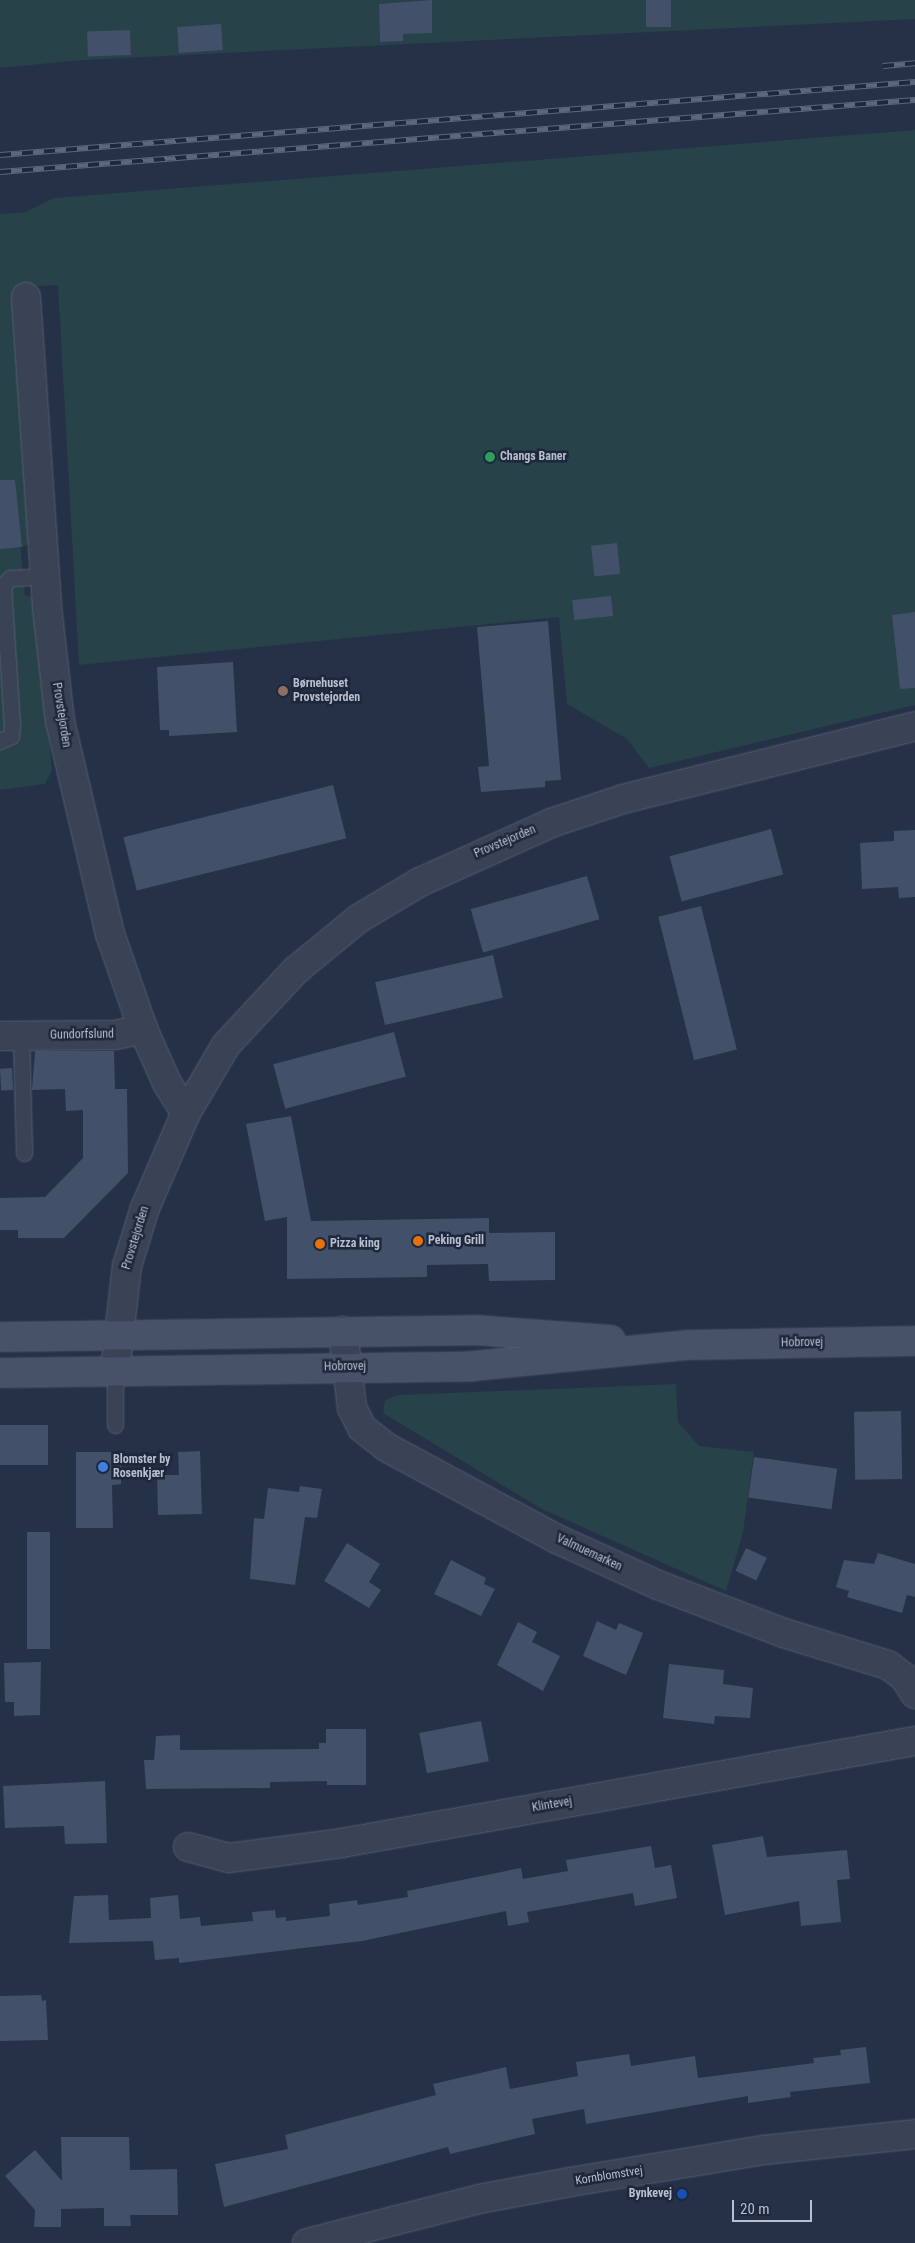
<!DOCTYPE html>
<html>
<head>
<meta charset="utf-8">
<style>
	body { margin:0 }
	#map { position:relative; width:915px; height:2243px; overflow:hidden; background:#253147; font-family:"Roboto Condensed",sans-serif }
	div>[style] { position:absolute }
	.green>* { inset:0; background:#274248 }
	.building>* { inset:0; background:#435069; transform-origin:0 0 }
	.roads { filter:drop-shadow(0 0 1px #555e70) drop-shadow(0 0 1px #555e70) }
	.service>* { height:15px; margin:-7.5px; padding:0 7.5px; transform-origin:7.5px; border-radius:7.5px; background:#3a4356 }
	.minor>* { height:28px; margin:-14px; padding:0 14px; transform-origin:14px; border-radius:14px; background:#3a4356 }
	.tertiary>* { height:28px; margin:-14px; padding:0 14px; transform-origin:14px; border-radius:14px; background:#3a4356 }
	.secondary>* { height:28px; margin:-14px; padding:0 14px; transform-origin:14px; border-radius:14px; background:#475269 }
	.rail>* { height:5.5px; margin-top:-2.75px; transform-origin:0; background:repeating-linear-gradient(90deg,#1e283c 0 11px,#5b677d 0 22px); box-sizing:border-box; border-block:1px solid #5b677d }
	.dots>* { width:14px; height:14px; translate:-50% -50%; box-sizing:border-box; border:2px solid #1e283c; border-radius:50% }
	span { translate:-50% -50%; white-space:nowrap; text-align:center; line-height:1.15; -webkit-text-stroke:5px #1e283c; paint-order:stroke }
	.poi-label { font-size:12px; color:#b8bfcf; font-weight:700 }
	.left { translate:0 -50%; text-align:left }
	.right { translate:-100% -50%; text-align:right }
	.street-label { font-size:12px; color:#b8bfcf }
	.scale { position:absolute; left:732px; top:2200px; width:80px; height:22px; box-sizing:border-box; border:2px solid #b8bfcf; border-top:0; padding-left:6px; font-size:15px; line-height:18px; white-space:nowrap; color:#b8bfcf; -webkit-text-stroke:4px #1e283c; paint-order:stroke }
</style>
</head>
<body>
<div id="map">
	<div class="green">
		<div style="clip-path:polygon(0 0,915px 0,915px 19px,83px 60px,0 68px)"></div>
		<div style="clip-path:polygon(915px 130px,915px 705px,649px 768px,627px 739px,567px 704px,559px 617px,79px 665px,58px 285px,20px 287px,33px 542px,22px 547px,16px 499px,25px 595px,36px 598px,52px 771px,45px 784px,0 790px,0 214px,25px 212px,54px 198px)"></div>
		<div style="clip-path:polygon(676px 1384px,678px 1422px,699px 1446px,754px 1452px,743px 1533px,726px 1591px,542px 1509px,383px 1413px,385px 1400px,399px 1395px)"></div>
	</div>
	<div class="building">
		<div style="clip-path:polygon(432px 0,432px 33px,403px 34px,403px 41px,380px 42px,379px 4px)"></div>
		<div style="left:646px;top:0;width:25px;height:27px"></div>
		<div style="left:221px;top:24px;width:26px;height:44px;rotate:86deg"></div>
		<div style="left:130px;top:30px;width:25px;height:43px;rotate:88deg"></div>
		<div style="clip-path:polygon(0 480px,15px 480px,22px 547px,0 549px)"></div>
		<div style="left:617px;top:543px;width:31px;height:26px;rotate:84deg"></div>
		<div style="left:611px;top:596px;width:20px;height:39px;rotate:84deg"></div>
		<div style="clip-path:polygon(915px 612px,915px 688px,900px 689px,892px 615px)"></div>
		<div style="clip-path:polygon(548px 621px,561px 780px,545px 781px,545px 787px,481px 792px,478px 767px,489px 766px,477px 627px)"></div>
		<div style="clip-path:polygon(233px 662px,237px 732px,169px 736px,169px 730px,160px 730px,157px 667px)"></div>
		<div style="left:333px;top:785px;width:55px;height:216px;rotate:76deg"></div>
		<div style="left:771px;top:829px;width:47px;height:105px;rotate:75deg"></div>
		<div style="clip-path:polygon(915px 830px,915px 897px,899px 898px,898px 887px,862px 889px,860px 843px,894px 841px,894px 831px)"></div>
		<div style="left:587px;top:876px;width:45px;height:121px;rotate:74deg"></div>
		<div style="left:701px;top:906px;width:148px;height:44px;rotate:76deg"></div>
		<div style="left:493px;top:955px;width:44px;height:121px;rotate:77deg"></div>
		<div style="left:394px;top:1032px;width:46px;height:125px;rotate:75deg"></div>
		<div style="clip-path:polygon(35px 1051px,114px 1051px,115px 1089px,127px 1089px,128px 1173px,64px 1238px,18px 1238px,18px 1230px,0 1230px,0 1198px,45px 1197px,83px 1158px,83px 1110px,66px 1111px,65px 1089px,32px 1090px)"></div>
		<div style="left:12px;top:1068px;width:22px;height:12px;rotate:87deg"></div>
		<div style="clip-path:polygon(291px 1116px,311px 1221px,489px 1218px,489px 1233px,555px 1232px,555px 1280px,489px 1281px,488px 1264px,427px 1265px,427px 1277px,287px 1279px,287px 1217px,265px 1221px,246px 1124px)"></div>
		<div style="left:901px;top:1411px;width:68px;height:47px;rotate:89deg"></div>
		<div style="left:0;top:1425px;width:48px;height:40px"></div>
		<div style="clip-path:polygon(200px 1451px,202px 1514px,158px 1515px,157px 1475px,179px 1475px,178px 1452px)"></div>
		<div style="clip-path:polygon(76px 1452px,121px 1452px,121px 1484px,112px 1485px,113px 1528px,76px 1528px)"></div>
		<div style="left:754px;top:1457px;width:84px;height:41px;rotate:8deg"></div>
		<div style="clip-path:polygon(300px 1486px,322px 1489px,317px 1518px,305px 1517px,295px 1585px,250px 1579px,254px 1518px,264px 1519px,268px 1488px,299px 1492px)"></div>
		<div style="left:27px;top:1532px;width:23px;height:117px"></div>
		<div style="clip-path:polygon(347px 1543px,380px 1564px,369px 1582px,381px 1590px,369px 1608px,324px 1581px)"></div>
		<div style="left:746px;top:1548px;width:23px;height:25px;rotate:25deg"></div>
		<div style="clip-path:polygon(878px 1553px,915px 1564px,915px 1597px,907px 1595px,902px 1613px,847px 1597px,849px 1591px,836px 1587px,844px 1560px,874px 1564px)"></div>
		<div style="clip-path:polygon(451px 1560px,486px 1578px,484px 1584px,495px 1589px,481px 1616px,434px 1594px)"></div>
		<div style="clip-path:polygon(597px 1621px,616px 1630px,619px 1623px,643px 1633px,626px 1675px,583px 1656px)"></div>
		<div style="clip-path:polygon(518px 1622px,537px 1632px,532px 1642px,560px 1656px,543px 1691px,497px 1665px)"></div>
		<div style="clip-path:polygon(41px 1662px,40px 1715px,14px 1716px,14px 1702px,5px 1702px,4px 1663px)"></div>
		<div style="clip-path:polygon(669px 1664px,724px 1670px,723px 1684px,753px 1688px,750px 1718px,715px 1716px,714px 1724px,663px 1718px)"></div>
		<div style="left:481px;top:1721px;width:41px;height:63px;rotate:79deg"></div>
		<div style="clip-path:polygon(326px 1729px,366px 1729px,366px 1785px,327px 1785px,327px 1781px,270px 1782px,270px 1788px,146px 1789px,144px 1760px,154px 1760px,156px 1736px,180px 1735px,180px 1750px,319px 1749px,319px 1743px,326px 1743px)"></div>
		<div style="clip-path:polygon(105px 1781px,107px 1843px,65px 1844px,64px 1826px,5px 1828px,3px 1786px)"></div>
		<div style="clip-path:polygon(763px 1836px,767px 1857px,847px 1850px,850px 1879px,837px 1880px,841px 1922px,801px 1926px,799px 1901px,725px 1915px,712px 1845px)"></div>
		<div style="clip-path:polygon(651px 1846px,655px 1868px,671px 1865px,677px 1898px,635px 1906px,633px 1893px,527px 1912px,529px 1922px,508px 1926px,506px 1911px,362px 1941px,179px 1963px,179px 1958px,155px 1960px,153px 1941px,69px 1943px,74px 1896px,108px 1895px,109px 1920px,151px 1918px,150px 1898px,178px 1895px,180px 1919px,200px 1917px,201px 1926px,253px 1921px,252px 1912px,275px 1910px,276px 1918px,286px 1917px,286px 1921px,330px 1916px,329px 1904px,357px 1900px,358px 1905px,408px 1897px,407px 1891px,521px 1868px,523px 1879px,568px 1871px,566px 1860px)"></div>
		<div style="clip-path:polygon(41px 1995px,42px 2001px,46px 2000px,48px 2040px,0 2041px,0 1996px)"></div>
		<div style="clip-path:polygon(866px 2047px,870px 2083px,790px 2092px,791px 2097px,748px 2103px,748px 2096px,586px 2124px,584px 2109px,532px 2119px,535px 2134px,450px 2154px,448px 2147px,224px 2207px,215px 2164px,288px 2149px,285px 2135px,436px 2095px,433px 2084px,506px 2067px,510px 2089px,578px 2076px,576px 2062px,629px 2054px,631px 2066px,695px 2056px,698px 2078px,814px 2063px,813px 2058px,841px 2055px,840px 2050px)"></div>
		<div style="clip-path:polygon(61px 2137px,129px 2137px,130px 2170px,177px 2169px,178px 2215px,130px 2215px,131px 2226px,104px 2226px,104px 2208px,61px 2209px,61px 2227px,34px 2227px,35px 2210px,5px 2176px,35px 2150px,62px 2181px)"></div>
	</div>
	<div class="roads">
		<div class="service">
			<div style="left:0;top:741px;width:12px;rotate:-24deg"></div>
			<div style="left:11px;top:736px;width:11px;rotate:-85deg"></div>
			<div style="left:12px;top:725px;width:139px;rotate:-93.7deg"></div>
			<div style="left:3px;top:586px;width:11px;rotate:-49deg"></div>
			<div style="left:10px;top:578px;width:35px;rotate:-3deg"></div>
			<div style="left:21px;top:1036px;width:117px;rotate:88.5deg"></div>
			<div style="left:115px;top:1371px;width:54px;rotate:90deg"></div>
		</div>
		<div class="minor">
			<div style="left:26px;top:297px;width:311px;rotate:86.1deg"></div>
			<div style="left:47px;top:607px;width:115px;rotate:83.5deg"></div>
			<div style="left:60px;top:721px;width:219px;rotate:76.8deg"></div>
			<div style="left:110px;top:934px;width:101px;rotate:70.8deg"></div>
			<div style="left:143px;top:1029px;width:59px;rotate:66deg"></div>
			<div style="left:167px;top:1083px;width:36px;rotate:58deg"></div>
			<div style="left:0;top:1036px;width:115px;rotate:-0.5deg"></div>
			<div style="left:115px;top:1035px;width:29px;rotate:-12deg"></div>
			<div style="left:343px;top:1331px;width:78px;rotate:83.3deg"></div>
			<div style="left:352px;top:1408px;width:22px;rotate:63deg"></div>
			<div style="left:362px;top:1428px;width:31px;rotate:38deg"></div>
			<div style="left:386px;top:1447px;width:194px;rotate:28.3deg"></div>
			<div style="left:557px;top:1539px;width:111px;rotate:24.5deg"></div>
			<div style="left:658px;top:1585px;width:135px;rotate:20.9deg"></div>
			<div style="left:784px;top:1633px;width:109px;rotate:17.1deg"></div>
			<div style="left:888px;top:1665px;width:21px;rotate:37deg"></div>
			<div style="left:905px;top:1678px;width:19px;rotate:58deg"></div>
			<div style="left:115px;top:1371px;width:106px;rotate:-83.5deg"></div>
			<div style="left:127px;top:1266px;width:61px;rotate:-72.8deg"></div>
			<div style="left:145px;top:1208px;width:103px;rotate:-66.7deg"></div>
			<div style="left:186px;top:1113px;width:79px;rotate:-59.5deg"></div>
			<div style="left:226px;top:1045px;width:103px;rotate:-47deg"></div>
			<div style="left:296px;top:970px;width:80px;rotate:-39.4deg"></div>
			<div style="left:358px;top:919px;width:72px;rotate:-30.8deg"></div>
			<div style="left:420px;top:882px;width:144px;rotate:-24.2deg"></div>
			<div style="left:551px;top:823px;width:76px;rotate:-18.4deg"></div>
			<div style="left:623px;top:799px;width:301px;rotate:-14deg"></div>
			<div style="left:188px;top:1847px;width:42px;rotate:15deg"></div>
			<div style="left:229px;top:1858px;width:108px;rotate:-7.5deg"></div>
			<div style="left:336px;top:1844px;width:588px;rotate:-10.09deg"></div>
		</div>
		<div class="tertiary">
			<div style="left:307px;top:2243px;width:178px;rotate:-14.3deg"></div>
			<div style="left:479px;top:2199px;width:93px;rotate:-10.6deg"></div>
			<div style="left:570px;top:2182px;width:197px;rotate:-9.4deg"></div>
			<div style="left:764px;top:2150px;width:152px;rotate:-6deg"></div>
		</div>
		<div class="secondary">
			<div style="left:0;top:1337px;width:475px;rotate:-0.8deg"></div>
			<div style="left:475px;top:1330px;width:136px;rotate:4.2deg"></div>
			<div style="left:0;top:1373px;width:473px;rotate:-0.8deg"></div>
			<div style="left:473px;top:1366px;width:217px;rotate:-5.6deg"></div>
			<div style="left:689px;top:1345px;width:226px;rotate:-1deg"></div>
		</div>
	</div>
	<div class="rail">
		<div style="left:883px;top:66px;width:32px;rotate:-5deg"></div>
		<div style="left:0;top:155px;width:918px;rotate:-4.56deg"></div>
		<div style="left:0;top:172px;width:918px;rotate:-4.5deg"></div>
	</div>
	<div class="dots">
		<div style="left:490px;top:457px;background:#2e9e5b"></div>
		<div style="left:283px;top:691px;background:#8d6e63"></div>
		<div style="left:418px;top:1241px;background:#e8710a"></div>
		<div style="left:320px;top:1244px;background:#e8710a"></div>
		<div style="left:103px;top:1467px;background:#3f7fe0"></div>
		<div style="left:682px;top:2194px;background:#1a4fb4"></div>
	</div>
	<div class="poi-label">
		<span class="left" style="left:500px;top:457px">Changs Baner</span>
		<span class="left" style="left:293px;top:691px">Børnehuset<br>Provstejorden</span>
		<span class="left" style="left:428px;top:1241px">Peking Grill</span>
		<span class="left" style="left:330px;top:1244px">Pizza king</span>
		<span class="left" style="left:113px;top:1467px">Blomster by<br>Rosenkjær</span>
		<span class="right" style="left:672px;top:2194px">Bynkevej</span>
	</div>
	<div class="street-label">
		<span style="left:61px;top:715px;rotate:81deg">Provstejorden</span>
		<span style="left:505px;top:842px;rotate:-23deg">Provstejorden</span>
		<span style="left:82px;top:1035px;rotate:-1deg">Gundorfslund</span>
		<span style="left:136px;top:1238px;rotate:-73deg">Provstejorden</span>
		<span style="left:802px;top:1343px;rotate:-1deg">Hobrovej</span>
		<span style="left:345px;top:1367px;rotate:-1deg">Hobrovej</span>
		<span style="left:589px;top:1553px;rotate:25deg">Valmuemarken</span>
		<span style="left:552px;top:1805px;rotate:-10deg">Klintevej</span>
		<span style="left:609px;top:2176px;rotate:-9deg">Kornblomstvej</span>
	</div>
	<div class="scale">20 m</div>
</div>
</body>
</html>
